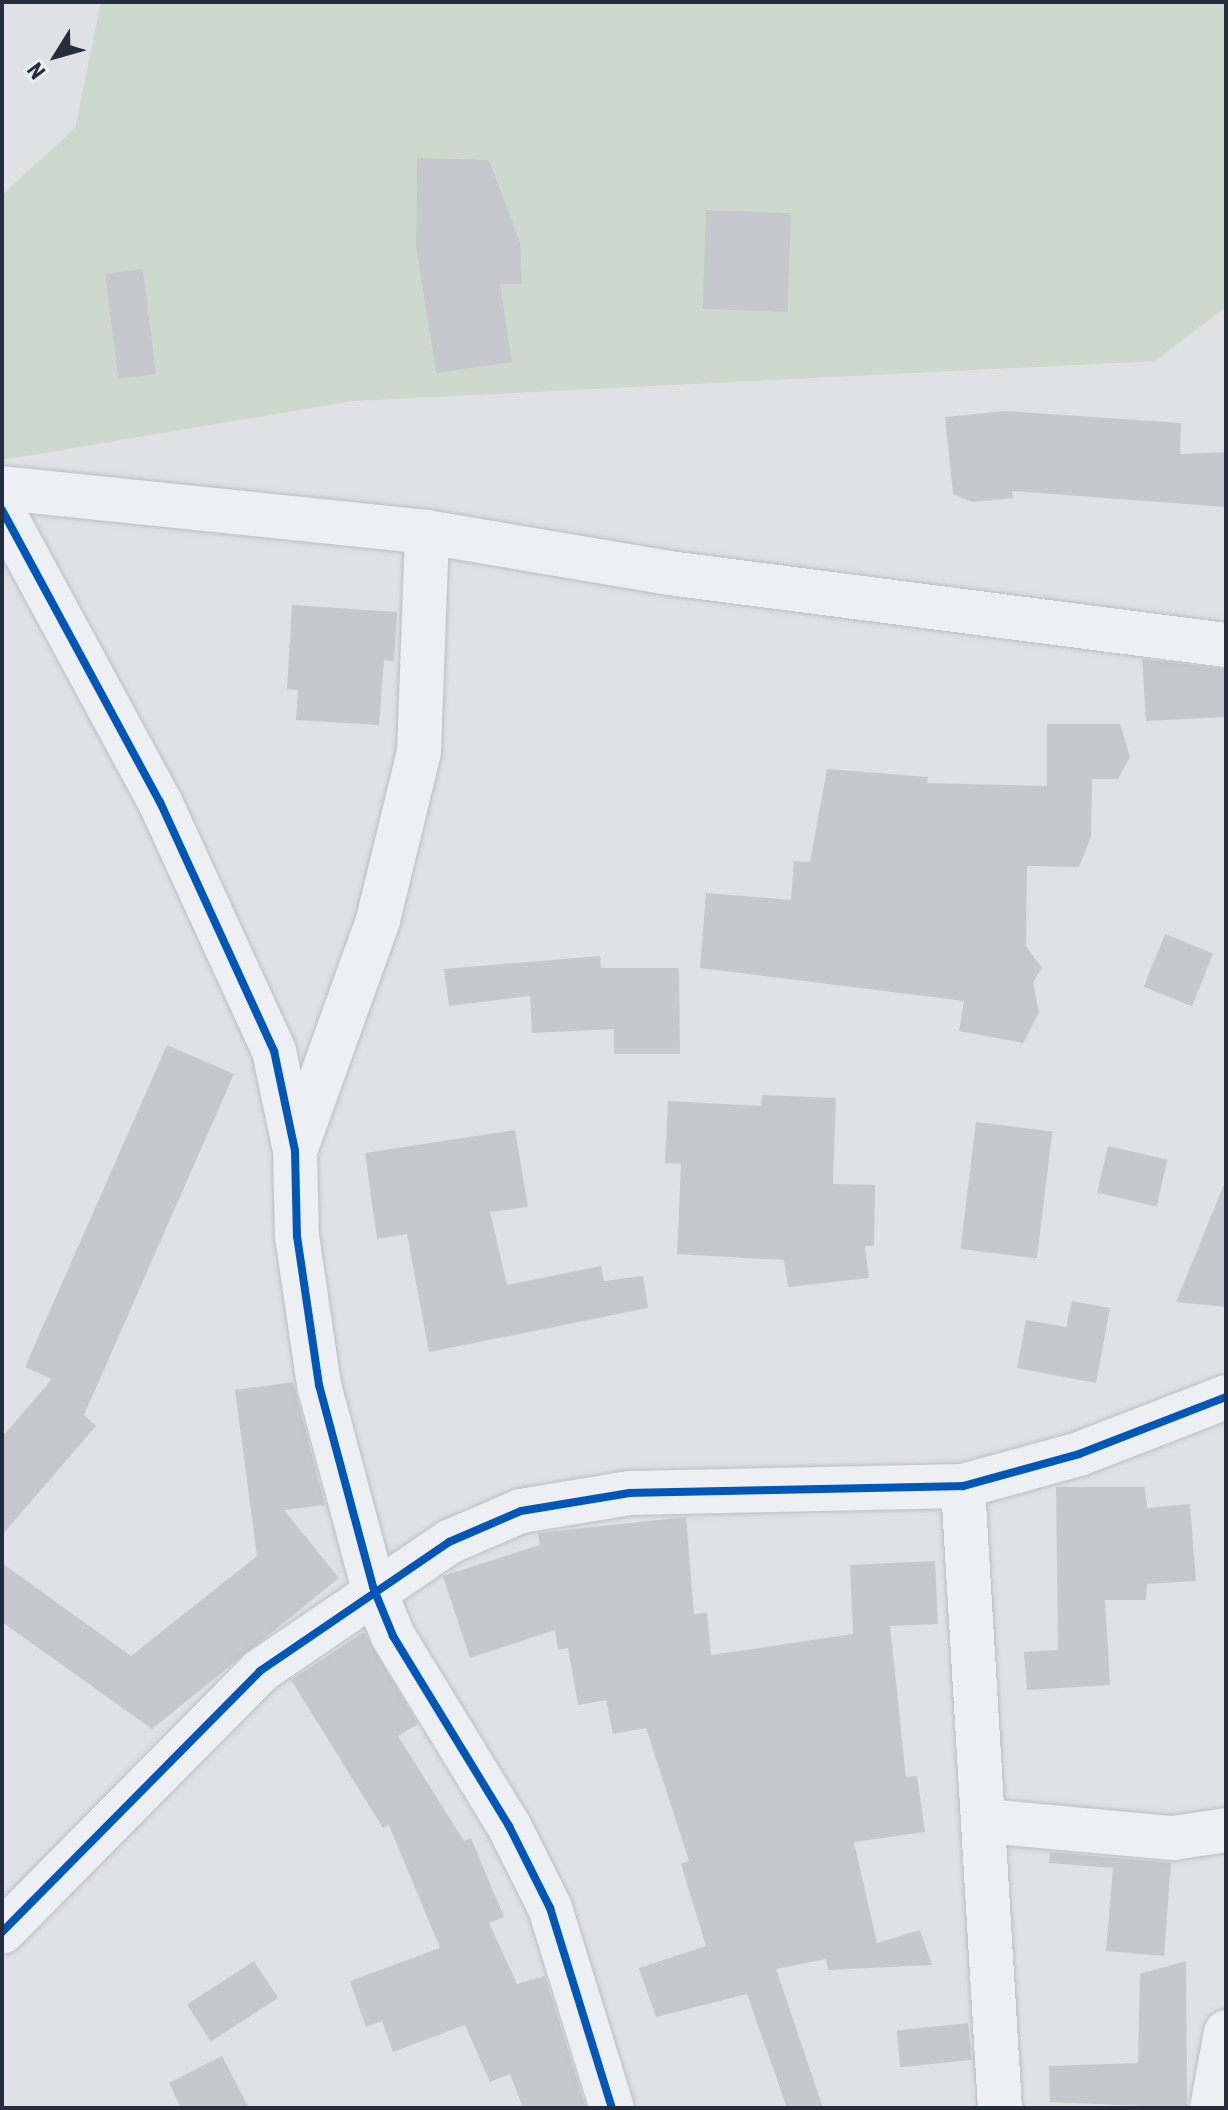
<!DOCTYPE html>
<html>
<head>
<meta charset="utf-8">
<style>
	body { margin:0 }
	#map { position:relative; width:1228px; height:2110px; overflow:hidden; background:#dfe1e5; font-family:"Roboto Condensed",sans-serif }
	div>[style] { position:absolute }
	.green>* { inset:0; background:#ced9ce }
	.building>* { inset:0; background:#c6c8cd; transform-origin:0 0 }
	.roads { filter:drop-shadow(0 0 2px #bcbec3) drop-shadow(0 0 2px #bcbec3) }
	.minor>* { height:44px; margin:-22px; padding:0 22px; transform-origin:22px; border-radius:22px; background:#eeeff2 }
	.cycleway>* { height:8px; margin:-4px; padding:0 4px; transform-origin:4px; border-radius:4px; background:#0057b8 }
	span { translate:-50% -50%; white-space:nowrap; text-align:center; line-height:1.15; -webkit-text-stroke:7px #ebeff5; paint-order:stroke }
	.frame { position:absolute; inset:0; border:4px solid #252c3f; pointer-events:none }
	.north { position:absolute; left:16px; top:16px; width:80px; height:80px; -webkit-text-stroke:6px #ebeff5; paint-order:stroke; rotate:233deg; font-size:22px; font-weight:700; line-height:32px; text-align:center; color:#252c3f }
	.north::after { content:''; display:block; margin:auto; width:28px; height:36px; background:#252c3f; clip-path:polygon(50% 0,100% 100%,50% 72%,0 100%) }
</style>
</head>
<body>
<div id="map">
	<div class="green">
		<div style="clip-path:polygon(101px 2px,1226px 2px,1226px 307px,1155px 361px,353px 401px,2px 460px,2px 195px,75px 128px)"></div>
	</div>
	<div class="building">
		<div style="clip-path:polygon(417px 158px,489px 160px,520px 243px,522px 284px,500px 284px,512px 362px,436px 373px,416px 245px)"></div>
		<div style="left:706px;top:210px;width:85px;height:99px;rotate:2deg"></div>
		<div style="left:143px;top:269px;width:106px;height:38px;rotate:83deg"></div>
		<div style="clip-path:polygon(1006px 411px,1181px 423px,1180px 454px,1226px 452px,1226px 507px,1012px 491px,1013px 498px,972px 502px,953px 494px,945px 417px)"></div>
		<div style="clip-path:polygon(292px 605px,397px 612px,394px 661px,384px 660px,379px 725px,296px 720px,298px 690px,287px 689px)"></div>
		<div style="clip-path:polygon(1142px 659px,1226px 669px,1226px 717px,1146px 721px)"></div>
		<div style="clip-path:polygon(1047px 724px,1120px 724px,1130px 757px,1118px 779px,1092px 779px,1091px 837px,1079px 867px,1027px 866px,1026px 946px,1042px 968px,1033px 982px,1039px 1013px,1023px 1043px,959px 1031px,964px 1001px,700px 968px,706px 893px,791px 900px,794px 861px,810px 862px,827px 769px,928px 777px,927px 783px,1047px 786px)"></div>
		<div style="left:1165px;top:934px;width:52px;height:57px;rotate:22deg"></div>
		<div style="clip-path:polygon(600px 956px,601px 968px,679px 968px,680px 1054px,614px 1054px,614px 1029px,532px 1033px,530px 996px,449px 1006px,444px 969px)"></div>
		<div style="clip-path:polygon(167px 1045px,234px 1074px,84px 1415px,96px 1426px,2px 1535px,2px 1437px,52px 1379px,25px 1367px)"></div>
		<div style="clip-path:polygon(762px 1095px,836px 1098px,833px 1184px,875px 1185px,874px 1246px,865px 1246px,869px 1278px,788px 1287px,784px 1260px,677px 1254px,681px 1164px,665px 1163px,668px 1101px,761px 1106px)"></div>
		<div style="left:976px;top:1122px;width:77px;height:128px;rotate:7deg"></div>
		<div style="clip-path:polygon(515px 1130px,528px 1207px,490px 1212px,507px 1285px,601px 1266px,604px 1281px,643px 1276px,648px 1308px,429px 1352px,407px 1234px,377px 1239px,365px 1153px)"></div>
		<div style="left:1108px;top:1146px;width:61px;height:48px;rotate:13deg"></div>
		<div style="clip-path:polygon(1225px 1182px,1226px 1307px,1176px 1302px)"></div>
		<div style="clip-path:polygon(1072px 1301px,1110px 1308px,1096px 1383px,1017px 1368px,1026px 1320px,1066px 1327px)"></div>
		<div style="clip-path:polygon(293px 1382px,325px 1505px,284px 1510px,339px 1578px,152px 1729px,2px 1622px,2px 1563px,131px 1656px,257px 1556px,235px 1390px)"></div>
		<div style="clip-path:polygon(1056px 1487px,1145px 1487px,1147px 1508px,1190px 1504px,1196px 1581px,1147px 1584px,1146px 1600px,1105px 1600px,1110px 1685px,1027px 1690px,1024px 1652px,1058px 1650px)"></div>
		<div style="clip-path:polygon(686px 1517px,694px 1614px,707px 1613px,711px 1655px,853px 1634px,850px 1565px,935px 1561px,938px 1624px,890px 1626px,906px 1777px,917px 1776px,925px 1832px,854px 1842px,877px 1943px,920px 1930px,932px 1965px,828px 1970px,826px 1959px,776px 1969px,823px 2108px,787px 2108px,747px 1994px,656px 2017px,639px 1968px,706px 1946px,681px 1864px,689px 1861px,646px 1728px,613px 1734px,606px 1700px,578px 1705px,568px 1648px,558px 1650px,555px 1630px,470px 1658px,443px 1576px,540px 1545px,538px 1533px)"></div>
		<div style="clip-path:polygon(364px 1632px,418px 1724px,398px 1736px,464px 1841px,471px 1838px,504px 1917px,489px 1923px,517px 1984px,545px 1976px,586px 2108px,523px 2108px,510px 2074px,490px 2082px,465px 2025px,393px 2052px,382px 2021px,366px 2027px,350px 1981px,440px 1948px,389px 1825px,383px 1828px,291px 1680px)"></div>
		<div style="clip-path:polygon(1050px 1852px,1171px 1863px,1164px 1956px,1106px 1951px,1113px 1868px,1049px 1863px)"></div>
		<div style="left:254px;top:1961px;width:44px;height:80px;rotate:57deg"></div>
		<div style="clip-path:polygon(1186px 1961px,1187px 2108px,1050px 2102px,1049px 2066px,1138px 2063px,1140px 1974px)"></div>
		<div style="left:968px;top:2023px;width:37px;height:72px;rotate:84deg"></div>
		<div style="clip-path:polygon(222px 2056px,249px 2108px,181px 2108px,169px 2083px)"></div>
	</div>
	<div class="roads">
		<div class="minor">
			<div style="left:2px;top:488px;width:427px;rotate:5.9deg"></div>
			<div style="left:427px;top:532px;width:245px;rotate:9.6deg"></div>
			<div style="left:669px;top:573px;width:562px;rotate:7.37deg"></div>
			<div style="left:2px;top:510px;width:332px;rotate:61.6deg"></div>
			<div style="left:160px;top:802px;width:274px;rotate:65.4deg"></div>
			<div style="left:274px;top:1051px;width:102px;rotate:78.1deg"></div>
			<div style="left:295px;top:1151px;width:85px;rotate:88.7deg"></div>
			<div style="left:297px;top:1236px;width:151px;rotate:81.6deg"></div>
			<div style="left:319px;top:1385px;width:209px;rotate:75deg"></div>
			<div style="left:373px;top:1587px;width:53px;rotate:67.8deg"></div>
			<div style="left:393px;top:1636px;width:223px;rotate:58.6deg"></div>
			<div style="left:509px;top:1826px;width:92px;rotate:63.4deg"></div>
			<div style="left:550px;top:1908px;width:209px;rotate:72.8deg"></div>
			<div style="left:295px;top:1151px;width:245px;rotate:-70.2deg"></div>
			<div style="left:378px;top:920px;width:173px;rotate:-76.3deg"></div>
			<div style="left:419px;top:752px;width:220px;rotate:-87.9deg"></div>
			<div style="left:963px;top:1486px;width:623px;rotate:86.6deg"></div>
			<div style="left:985px;top:1821px;width:189px;rotate:5.2deg"></div>
			<div style="left:1173px;top:1838px;width:54px;rotate:-8.6deg"></div>
			<div style="left:2px;top:1932px;width:367px;rotate:-45.3deg"></div>
			<div style="left:260px;top:1671px;width:229px;rotate:-34.3deg"></div>
			<div style="left:449px;top:1542px;width:78px;rotate:-23.3deg"></div>
			<div style="left:521px;top:1511px;width:110px;rotate:-9.4deg"></div>
			<div style="left:630px;top:1493px;width:333px;rotate:-1.2deg"></div>
			<div style="left:963px;top:1486px;width:120px;rotate:-15.4deg"></div>
			<div style="left:1079px;top:1454px;width:158px;rotate:-21.2deg"></div>
			<div style="left:1212px;top:2108px;width:77px;rotate:-79.6deg"></div>
		</div>
	</div>
	<div class="cycleway">
		<div style="left:2px;top:510px;width:332px;rotate:61.6deg"></div>
		<div style="left:160px;top:802px;width:274px;rotate:65.4deg"></div>
		<div style="left:274px;top:1051px;width:102px;rotate:78.1deg"></div>
		<div style="left:295px;top:1151px;width:85px;rotate:88.7deg"></div>
		<div style="left:297px;top:1236px;width:151px;rotate:81.6deg"></div>
		<div style="left:319px;top:1385px;width:209px;rotate:75deg"></div>
		<div style="left:373px;top:1587px;width:53px;rotate:67.8deg"></div>
		<div style="left:393px;top:1636px;width:223px;rotate:58.6deg"></div>
		<div style="left:509px;top:1826px;width:92px;rotate:63.4deg"></div>
		<div style="left:550px;top:1908px;width:209px;rotate:72.8deg"></div>
		<div style="left:2px;top:1932px;width:367px;rotate:-45.3deg"></div>
		<div style="left:260px;top:1671px;width:229px;rotate:-34.3deg"></div>
		<div style="left:449px;top:1542px;width:78px;rotate:-23.3deg"></div>
		<div style="left:521px;top:1511px;width:110px;rotate:-9.4deg"></div>
		<div style="left:630px;top:1493px;width:333px;rotate:-1.2deg"></div>
		<div style="left:963px;top:1486px;width:120px;rotate:-15.4deg"></div>
		<div style="left:1079px;top:1454px;width:158px;rotate:-21.2deg"></div>
	</div>
	<div class="frame"></div>
	<div class="north">N</div>
</div>
</body>
</html>
